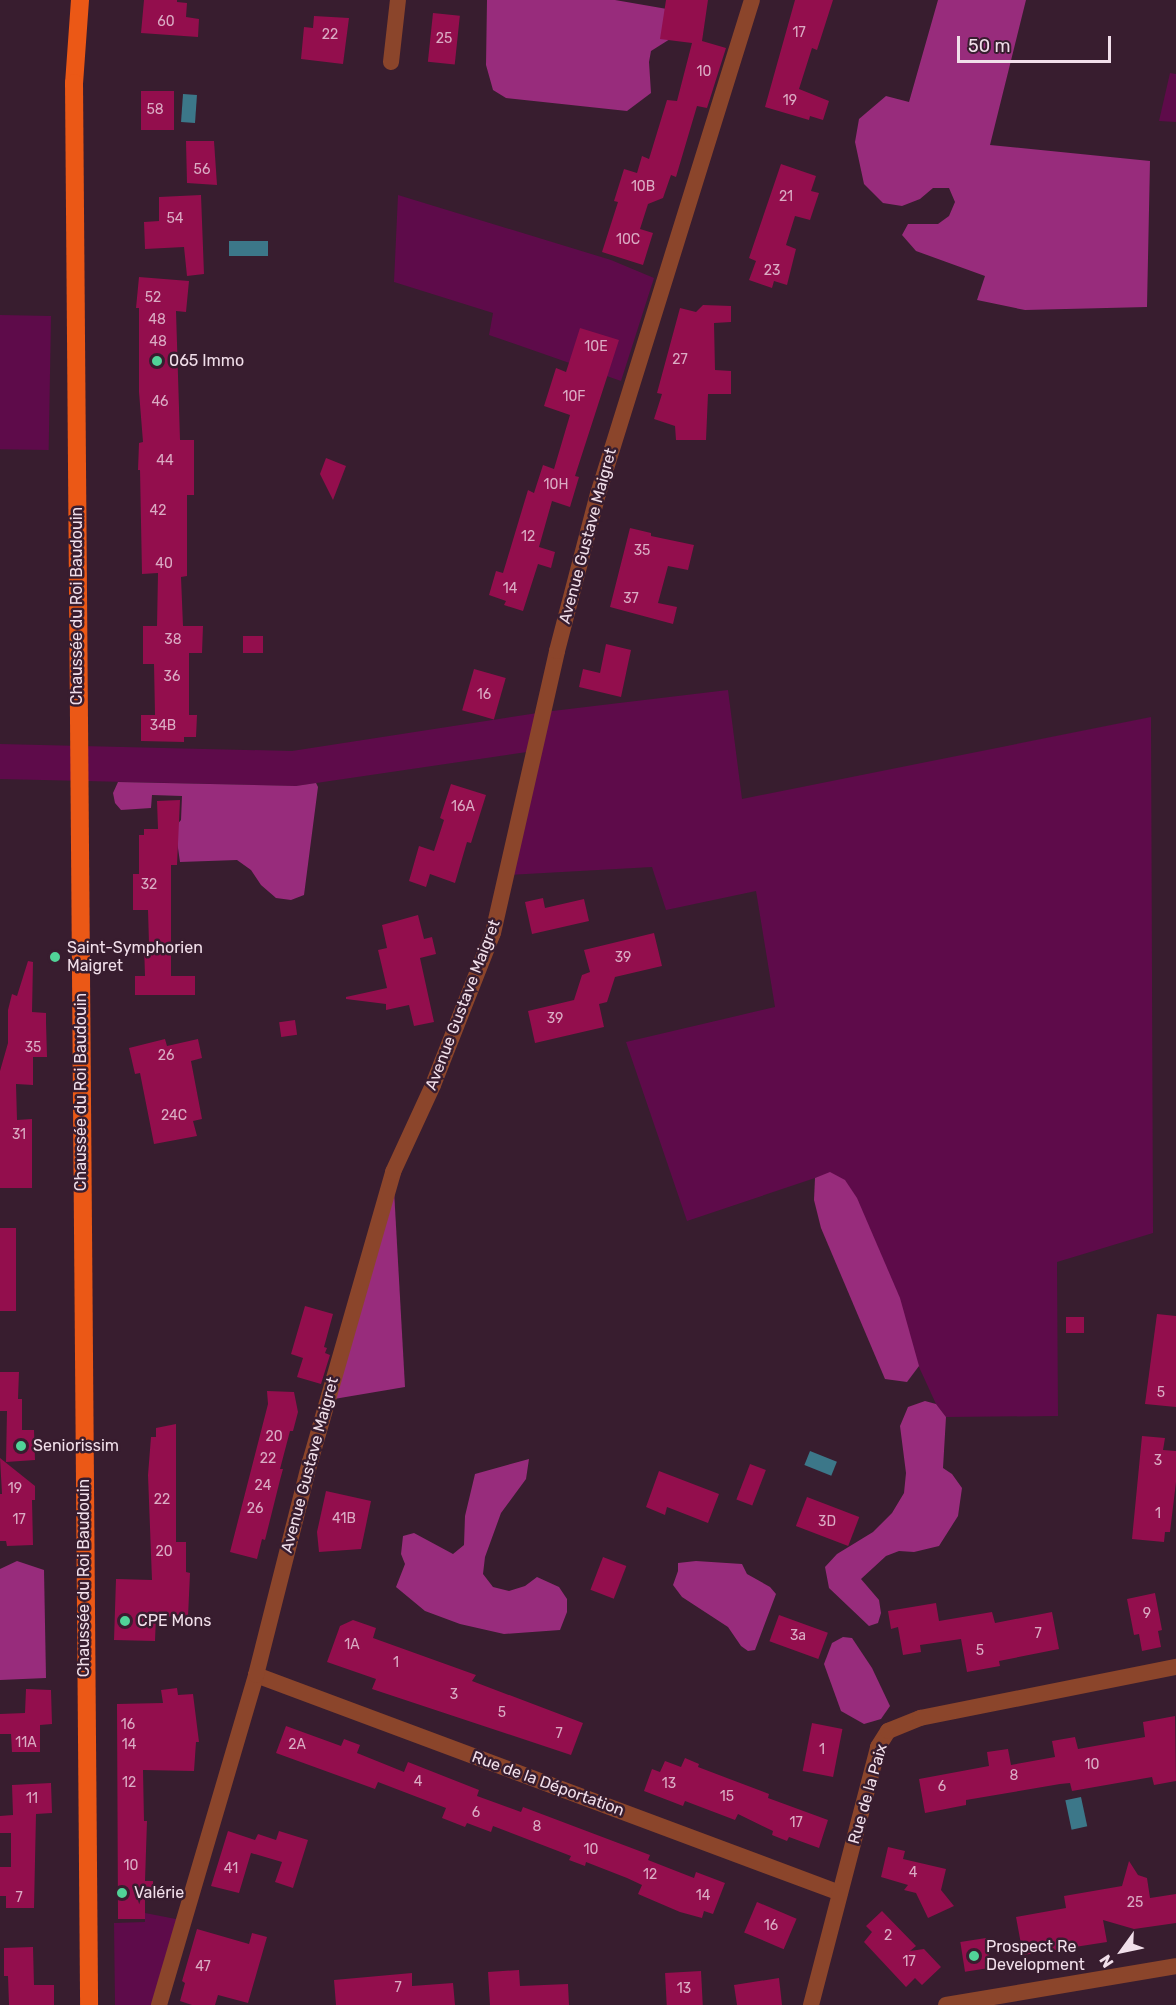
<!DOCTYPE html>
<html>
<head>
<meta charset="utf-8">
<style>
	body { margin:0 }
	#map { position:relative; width:1176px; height:2005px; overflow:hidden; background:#381d2f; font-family:Rubik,sans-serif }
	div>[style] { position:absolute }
	.green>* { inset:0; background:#5e0b4a; transform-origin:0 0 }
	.forest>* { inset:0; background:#982c7c }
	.water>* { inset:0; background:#3c7789; transform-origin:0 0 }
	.building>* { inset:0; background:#930e4d; transform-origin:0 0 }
	.street>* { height:16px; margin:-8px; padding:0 8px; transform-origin:8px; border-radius:8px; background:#8b452b }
	.primary>* { height:18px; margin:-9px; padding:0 9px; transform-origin:9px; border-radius:9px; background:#eb5816 }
	.dots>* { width:16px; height:16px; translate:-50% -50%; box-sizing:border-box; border:3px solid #381d2f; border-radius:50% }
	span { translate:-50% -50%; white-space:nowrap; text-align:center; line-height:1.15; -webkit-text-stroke:5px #381d2f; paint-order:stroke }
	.number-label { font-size:14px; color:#daabc3 }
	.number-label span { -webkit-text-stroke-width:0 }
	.poi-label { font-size:16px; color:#f1dfea }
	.left { translate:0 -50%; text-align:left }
	.street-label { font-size:16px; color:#f1dfea }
	.north { position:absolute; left:1092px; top:1921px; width:60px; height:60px; -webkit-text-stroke:4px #381d2f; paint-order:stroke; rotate:237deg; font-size:16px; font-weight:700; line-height:24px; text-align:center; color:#f1dfea }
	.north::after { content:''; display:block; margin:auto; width:21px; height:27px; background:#f1dfea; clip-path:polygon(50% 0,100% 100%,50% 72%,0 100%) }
	.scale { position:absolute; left:957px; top:36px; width:154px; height:27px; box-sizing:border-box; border:3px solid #f1dfea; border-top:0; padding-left:8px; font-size:18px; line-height:21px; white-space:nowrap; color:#f1dfea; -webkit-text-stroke:4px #381d2f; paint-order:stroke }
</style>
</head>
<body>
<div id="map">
	<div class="green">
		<div style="clip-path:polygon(1170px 73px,1176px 74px,1176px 122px,1159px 121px)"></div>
		<div style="clip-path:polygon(398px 195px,611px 260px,654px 278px,621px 381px,489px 335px,493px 313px,394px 282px)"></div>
		<div style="left:51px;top:316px;width:134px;height:51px;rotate:91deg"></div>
		<div style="clip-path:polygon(728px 690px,742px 799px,1151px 717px,1153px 1233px,1057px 1262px,1058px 1416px,946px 1417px,936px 1404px,830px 1173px,687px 1221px,626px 1042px,775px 1007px,756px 891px,666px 910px,652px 867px,506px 875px,534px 751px,296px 786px,0 779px,0 744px,292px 751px,544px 712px)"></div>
		<div style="clip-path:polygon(145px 1913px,181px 1920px,156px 2005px,115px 2005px,114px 1923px,145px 1922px)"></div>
	</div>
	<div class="forest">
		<div style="clip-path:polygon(487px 0,615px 0,667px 9px,678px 34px,651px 51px,649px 62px,651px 93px,627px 111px,506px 98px,493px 90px,486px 65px)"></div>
		<div style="clip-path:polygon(938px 0,1026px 0,990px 145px,1150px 161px,1147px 307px,1025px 310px,977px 300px,985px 276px,916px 251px,902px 235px,908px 224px,938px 224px,949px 216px,955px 202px,949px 188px,933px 188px,920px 199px,902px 206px,883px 203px,864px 184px,855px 142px,859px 119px,886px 96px,909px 102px)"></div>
		<div style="clip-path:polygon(118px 782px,296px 786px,316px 783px,318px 787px,304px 895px,291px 900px,276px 898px,261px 885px,251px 870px,237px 860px,180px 862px,175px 827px,181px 820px,182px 796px,152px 795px,151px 808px,121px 810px,115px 803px,113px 793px)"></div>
		<div style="clip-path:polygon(393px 1172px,405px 1387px,328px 1400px)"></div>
		<div style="clip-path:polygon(830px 1172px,845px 1180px,857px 1198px,900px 1298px,919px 1366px,907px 1382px,885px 1379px,821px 1228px,814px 1200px,815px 1178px)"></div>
		<div style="clip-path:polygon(925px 1401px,936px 1404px,946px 1417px,943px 1468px,952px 1474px,962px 1488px,958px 1516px,939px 1546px,914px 1552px,899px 1551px,886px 1556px,861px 1579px,879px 1600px,881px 1613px,878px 1623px,869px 1626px,829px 1588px,825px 1567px,837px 1554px,873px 1532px,892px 1513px,904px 1493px,906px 1473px,900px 1426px,908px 1407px)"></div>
		<div style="clip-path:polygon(529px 1459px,526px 1479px,501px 1513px,485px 1557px,483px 1574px,493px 1587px,509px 1591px,525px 1586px,537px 1577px,559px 1587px,567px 1599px,567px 1612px,560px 1630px,504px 1634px,460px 1624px,425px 1611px,396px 1587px,405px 1564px,401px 1554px,403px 1536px,414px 1533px,453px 1554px,464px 1545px,465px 1516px,475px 1474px)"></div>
		<div style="clip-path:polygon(17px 1561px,44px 1570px,46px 1678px,0 1680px,0 1569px)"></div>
		<div style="clip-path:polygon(696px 1561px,742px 1564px,747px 1574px,770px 1587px,776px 1594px,755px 1650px,748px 1651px,741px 1646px,728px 1627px,682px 1597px,673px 1585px,678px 1571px,678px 1563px)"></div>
		<div style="clip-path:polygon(843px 1637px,852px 1638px,872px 1668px,890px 1706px,881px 1719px,864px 1724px,841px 1711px,824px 1664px,832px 1643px)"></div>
	</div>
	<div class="water">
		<div style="left:183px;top:94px;width:14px;height:28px;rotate:4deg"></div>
		<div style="left:229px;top:241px;width:39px;height:15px"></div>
		<div style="left:810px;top:1451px;width:29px;height:15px;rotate:22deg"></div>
		<div style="left:1081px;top:1797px;width:30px;height:16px;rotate:78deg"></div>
	</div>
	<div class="building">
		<div style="clip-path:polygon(144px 0,177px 0,177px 2px,187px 3px,186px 17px,199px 19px,198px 37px,141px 33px)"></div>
		<div style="clip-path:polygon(666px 0,708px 0,702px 41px,726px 48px,707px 108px,697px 106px,676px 177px,671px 175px,663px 198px,648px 204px,640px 229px,653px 233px,643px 265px,602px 252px,618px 202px,614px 201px,624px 169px,637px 173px,642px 156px,649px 159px,667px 100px,677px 101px,692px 43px,660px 39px)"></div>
		<div style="clip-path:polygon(795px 0,833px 0,817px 50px,812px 48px,799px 89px,829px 101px,823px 120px,810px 116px,809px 120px,765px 107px)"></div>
		<div style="left:433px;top:13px;width:27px;height:49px;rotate:6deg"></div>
		<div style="clip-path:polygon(314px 16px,349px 18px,343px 64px,301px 59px,304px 27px,313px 28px)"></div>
		<div style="left:141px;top:91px;width:33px;height:39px"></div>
		<div style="clip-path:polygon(186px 141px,214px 141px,217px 185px,187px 183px)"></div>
		<div style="clip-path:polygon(781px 164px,816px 176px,811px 191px,819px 193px,810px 220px,795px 216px,786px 245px,796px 249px,787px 285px,774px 281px,772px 288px,749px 280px,756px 261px,749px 258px)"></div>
		<div style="clip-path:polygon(201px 195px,204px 274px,187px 276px,184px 247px,145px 249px,144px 222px,159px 221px,159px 197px)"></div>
		<div style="clip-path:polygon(139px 277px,189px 281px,186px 312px,176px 311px,180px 440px,194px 440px,194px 495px,187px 495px,187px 576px,181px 577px,183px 626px,203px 626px,202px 653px,189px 653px,189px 715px,197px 715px,196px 737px,184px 737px,184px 742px,141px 741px,141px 715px,155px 715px,154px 664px,143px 664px,143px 626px,157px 626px,158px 573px,142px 574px,140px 470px,138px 470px,139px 443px,143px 442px,139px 392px,139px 308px,136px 308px)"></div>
		<div style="clip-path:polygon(703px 305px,731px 306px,731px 322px,714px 323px,715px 370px,731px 371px,731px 394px,708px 394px,706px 440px,676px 440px,675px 426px,654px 419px,662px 394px,657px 393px,680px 308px,696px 312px)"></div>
		<div style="clip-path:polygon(580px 328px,619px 340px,575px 476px,579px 477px,570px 507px,552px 501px,539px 547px,555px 552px,551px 568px,538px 564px,523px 611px,504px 605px,506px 601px,489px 595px,496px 571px,503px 573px,528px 490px,534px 493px,543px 465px,554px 469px,570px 415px,544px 406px,556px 368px,566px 372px)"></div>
		<div style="clip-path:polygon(326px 458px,346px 466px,333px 500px,320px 474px)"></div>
		<div style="clip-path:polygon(630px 528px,651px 533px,651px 536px,694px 545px,688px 570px,668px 566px,658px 603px,677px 607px,673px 624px,610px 607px)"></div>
		<div style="left:243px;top:636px;width:20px;height:17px"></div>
		<div style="clip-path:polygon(606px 644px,631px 650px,621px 697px,579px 687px,583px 669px,600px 673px)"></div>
		<div style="left:474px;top:669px;width:33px;height:43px;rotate:16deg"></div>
		<div style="clip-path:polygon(451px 784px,486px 795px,471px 843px,467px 842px,455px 883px,430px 874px,426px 887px,409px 881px,419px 846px,434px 851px,444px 820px,440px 818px)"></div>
		<div style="clip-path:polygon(180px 800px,177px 865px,171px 865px,171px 976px,195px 976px,195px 995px,135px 995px,135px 976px,145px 976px,144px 944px,149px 944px,148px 910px,133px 910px,133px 874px,139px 874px,139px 835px,144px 835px,144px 829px,158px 829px,157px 801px)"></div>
		<div style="clip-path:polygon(543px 898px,545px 908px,584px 899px,589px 921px,532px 934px,525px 902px)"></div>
		<div style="clip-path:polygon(418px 915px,424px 939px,432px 937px,436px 954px,420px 958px,434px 1022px,414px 1026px,409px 1005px,386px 1010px,386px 1004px,346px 999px,346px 997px,387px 988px,378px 950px,387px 948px,382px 925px)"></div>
		<div style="clip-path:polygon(654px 933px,662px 966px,615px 977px,607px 1002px,599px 1004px,604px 1027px,535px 1043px,528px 1011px,574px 1000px,582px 975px,590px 972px,584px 950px)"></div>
		<div style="clip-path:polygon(28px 961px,33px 962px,32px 1012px,46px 1013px,46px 1022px,47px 1057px,33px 1057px,33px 1085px,16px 1084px,17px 1120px,32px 1119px,32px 1188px,0 1188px,0 1071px,8px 1043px,8px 1010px,12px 994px,17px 996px)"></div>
		<div style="left:295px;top:1020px;width:15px;height:16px;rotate:82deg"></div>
		<div style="clip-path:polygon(165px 1039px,167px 1046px,198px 1039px,202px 1058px,191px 1061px,202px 1119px,193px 1121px,197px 1136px,154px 1144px,140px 1073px,135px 1074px,129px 1048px)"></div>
		<div style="left:0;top:1228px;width:16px;height:83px"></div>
		<div style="clip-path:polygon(305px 1306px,333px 1314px,324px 1347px,327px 1348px,325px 1353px,330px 1355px,321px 1384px,297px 1377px,303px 1358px,291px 1354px)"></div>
		<div style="clip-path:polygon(1157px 1314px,1176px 1316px,1176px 1407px,1145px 1404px)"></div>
		<div style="left:1066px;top:1317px;width:18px;height:16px"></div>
		<div style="clip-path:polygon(0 1372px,19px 1372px,18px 1399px,22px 1399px,22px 1430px,34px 1430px,35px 1460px,6px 1462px,7px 1411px,0 1411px)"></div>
		<div style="clip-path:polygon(267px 1391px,294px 1392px,298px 1412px,293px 1431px,290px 1431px,280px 1469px,283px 1469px,280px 1480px,265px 1540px,262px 1539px,257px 1559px,230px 1552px,268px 1404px)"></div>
		<div style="clip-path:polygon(176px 1424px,176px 1542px,186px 1542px,186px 1572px,190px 1573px,188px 1617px,156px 1616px,155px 1641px,114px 1640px,116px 1579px,152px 1580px,148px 1475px,151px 1437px,156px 1437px,156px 1428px)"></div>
		<div style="clip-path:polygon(1142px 1436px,1165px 1438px,1163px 1450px,1176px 1451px,1176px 1482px,1170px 1532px,1165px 1532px,1164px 1542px,1132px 1539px)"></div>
		<div style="clip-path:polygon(0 1458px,35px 1486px,35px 1500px,32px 1500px,33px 1545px,7px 1546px,6px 1541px,0 1541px,0 1494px,2px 1494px)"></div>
		<div style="left:750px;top:1464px;width:17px;height:38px;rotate:21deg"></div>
		<div style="clip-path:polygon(659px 1471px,719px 1494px,708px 1523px,667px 1507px,665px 1515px,646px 1507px)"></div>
		<div style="clip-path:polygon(326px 1491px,371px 1501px,361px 1549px,319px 1552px,317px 1532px)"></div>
		<div style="left:807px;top:1497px;width:56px;height:31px;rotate:21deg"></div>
		<div style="left:603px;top:1557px;width:25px;height:35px;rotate:21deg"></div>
		<div style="clip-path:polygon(1155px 1593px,1162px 1630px,1158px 1631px,1161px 1647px,1142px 1651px,1139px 1634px,1134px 1635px,1127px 1599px)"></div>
		<div style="clip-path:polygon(936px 1603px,939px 1621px,992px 1612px,995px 1623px,1052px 1612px,1059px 1649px,999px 1661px,1000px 1666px,967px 1672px,961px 1639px,920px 1645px,921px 1652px,903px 1655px,898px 1627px,891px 1629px,888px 1611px)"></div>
		<div style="left:779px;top:1615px;width:52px;height:28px;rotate:20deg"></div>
		<div style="clip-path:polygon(353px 1620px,376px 1628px,373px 1638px,476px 1675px,472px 1681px,583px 1723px,571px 1755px,372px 1689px,376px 1679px,327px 1662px,340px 1626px)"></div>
		<div style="clip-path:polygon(177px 1688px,178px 1695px,193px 1694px,199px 1742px,196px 1742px,194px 1771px,143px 1770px,144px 1821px,147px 1821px,145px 1881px,153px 1881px,153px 1898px,145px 1898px,145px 1919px,118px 1919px,117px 1704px,163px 1703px,161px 1690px)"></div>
		<div style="clip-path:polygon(26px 1689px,51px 1690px,52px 1724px,40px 1725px,40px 1752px,12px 1752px,11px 1734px,0 1734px,0 1714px,25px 1713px)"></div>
		<div style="clip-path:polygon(1175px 1716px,1176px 1781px,1154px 1785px,1152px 1777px,1072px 1791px,1070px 1783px,1060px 1784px,966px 1800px,966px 1805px,925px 1813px,919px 1779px,989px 1766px,987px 1752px,1008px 1749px,1011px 1765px,1055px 1757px,1052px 1741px,1075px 1737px,1078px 1749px,1145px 1737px,1143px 1722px)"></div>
		<div style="left:812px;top:1723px;width:31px;height:49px;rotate:11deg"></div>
		<div style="clip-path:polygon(286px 1726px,341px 1746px,344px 1739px,360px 1745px,357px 1753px,404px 1772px,408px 1762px,479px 1790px,477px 1796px,521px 1812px,523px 1807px,650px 1855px,648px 1860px,694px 1878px,696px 1872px,725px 1883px,713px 1914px,704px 1911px,702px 1918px,680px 1912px,638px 1894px,642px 1885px,627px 1878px,586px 1862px,585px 1866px,569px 1860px,571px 1856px,493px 1826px,491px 1832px,467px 1823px,465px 1827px,442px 1818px,446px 1808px,378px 1782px,375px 1789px,276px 1753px)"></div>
		<div style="clip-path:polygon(685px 1758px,699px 1764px,698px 1767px,769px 1794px,768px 1798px,828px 1820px,819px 1848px,789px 1837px,787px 1841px,772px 1835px,773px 1831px,738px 1814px,735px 1820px,685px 1801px,683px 1806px,644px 1791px,652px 1769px,660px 1772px,665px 1761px,681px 1767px)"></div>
		<div style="clip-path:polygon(51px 1783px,52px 1813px,36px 1814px,34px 1908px,6px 1908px,6px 1896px,0 1896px,0 1867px,11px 1867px,11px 1833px,0 1833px,0 1816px,13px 1815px,12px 1785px)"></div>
		<div style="clip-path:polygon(228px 1831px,255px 1840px,258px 1834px,276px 1840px,279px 1831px,308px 1840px,293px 1888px,275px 1882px,282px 1862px,251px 1853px,239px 1893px,211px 1886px)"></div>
		<div style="clip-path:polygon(888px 1847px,905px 1851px,903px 1859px,946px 1869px,941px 1890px,954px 1906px,928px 1918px,916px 1893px,904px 1890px,908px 1885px,881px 1877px)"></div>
		<div style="clip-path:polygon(1129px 1861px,1138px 1875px,1147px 1878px,1150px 1898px,1176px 1894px,1176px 1923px,1134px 1929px,1103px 1920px,1107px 1942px,1023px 1955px,1016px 1917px,1066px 1908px,1064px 1896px,1122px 1886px)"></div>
		<div style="left:757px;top:1902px;width:43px;height:33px;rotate:23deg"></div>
		<div style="clip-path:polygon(882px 1911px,916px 1946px,910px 1951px,924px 1949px,941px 1967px,922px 1985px,915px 1978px,906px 1987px,864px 1942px,872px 1932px,866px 1926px)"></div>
		<div style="clip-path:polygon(197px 1929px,249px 1944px,252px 1933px,267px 1937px,248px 2003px,218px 1995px,215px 2005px,192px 2005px,180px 2001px,185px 1983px,182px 1981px)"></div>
		<div style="left:986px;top:1938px;width:30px;height:26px;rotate:81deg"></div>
		<div style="clip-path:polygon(33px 1947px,34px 1985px,54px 1985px,54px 2005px,9px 2005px,8px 1976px,4px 1976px,4px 1948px)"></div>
		<div style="clip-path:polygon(519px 1970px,520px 1986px,568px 1984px,569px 2005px,490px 2005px,488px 1972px)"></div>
		<div style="left:701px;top:1971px;width:34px;height:36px;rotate:87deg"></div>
		<div style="clip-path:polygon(412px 1973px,412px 1986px,453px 1983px,455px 2005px,336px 2005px,334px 1980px)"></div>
		<div style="clip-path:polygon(779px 1978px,782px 2005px,737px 2005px,734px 1985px)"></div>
	</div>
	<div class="street">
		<div style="left:391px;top:62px;width:62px;rotate:-83.6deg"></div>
		<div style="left:256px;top:1675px;width:623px;rotate:20.47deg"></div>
		<div style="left:159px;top:2005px;width:344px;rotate:-73.6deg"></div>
		<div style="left:256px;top:1675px;width:220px;rotate:-75.8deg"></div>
		<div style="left:310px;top:1462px;width:302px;rotate:-74deg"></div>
		<div style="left:393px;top:1172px;width:96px;rotate:-65.3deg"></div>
		<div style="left:433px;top:1085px;width:163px;rotate:-68.5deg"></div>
		<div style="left:493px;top:933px;width:289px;rotate:-77.2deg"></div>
		<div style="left:557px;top:651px;width:162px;rotate:-75.4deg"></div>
		<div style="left:598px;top:494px;width:517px;rotate:-72.69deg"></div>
		<div style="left:811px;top:2005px;width:267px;rotate:-75.4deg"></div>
		<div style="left:878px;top:1747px;width:19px;rotate:-58deg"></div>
		<div style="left:888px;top:1731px;width:35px;rotate:-22deg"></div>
		<div style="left:920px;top:1718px;width:261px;rotate:-11.3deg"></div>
		<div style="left:946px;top:2005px;width:233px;rotate:-9.6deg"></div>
	</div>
	<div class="primary">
		<div style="left:80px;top:0;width:83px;rotate:94.1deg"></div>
		<div style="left:74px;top:83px;width:1922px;rotate:89.55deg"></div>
	</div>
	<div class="dots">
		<div style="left:157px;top:361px;background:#51d398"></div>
		<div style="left:55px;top:957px;background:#51d398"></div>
		<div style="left:21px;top:1446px;background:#51d398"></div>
		<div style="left:125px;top:1621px;background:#51d398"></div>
		<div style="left:122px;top:1893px;background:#51d398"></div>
		<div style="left:974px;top:1956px;background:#51d398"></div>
	</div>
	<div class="number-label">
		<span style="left:166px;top:22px">60</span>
		<span style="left:799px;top:33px">17</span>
		<span style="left:330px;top:35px">22</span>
		<span style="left:444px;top:39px">25</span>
		<span style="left:704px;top:72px">10</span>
		<span style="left:790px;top:101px">19</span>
		<span style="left:155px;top:110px">58</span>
		<span style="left:202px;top:170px">56</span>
		<span style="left:643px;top:187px">10B</span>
		<span style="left:786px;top:197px">21</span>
		<span style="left:175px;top:219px">54</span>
		<span style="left:628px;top:240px">10C</span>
		<span style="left:772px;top:271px">23</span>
		<span style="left:153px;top:298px">52</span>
		<span style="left:157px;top:320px">48</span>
		<span style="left:158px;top:342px">48</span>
		<span style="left:596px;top:347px">10E</span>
		<span style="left:680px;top:360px">27</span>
		<span style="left:574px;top:397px">10F</span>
		<span style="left:160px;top:402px">46</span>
		<span style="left:165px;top:461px">44</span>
		<span style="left:556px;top:485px">10H</span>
		<span style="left:158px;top:511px">42</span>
		<span style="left:528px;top:537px">12</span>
		<span style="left:642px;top:551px">35</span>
		<span style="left:164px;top:564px">40</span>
		<span style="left:510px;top:589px">14</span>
		<span style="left:631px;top:599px">37</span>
		<span style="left:173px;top:640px">38</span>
		<span style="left:172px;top:677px">36</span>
		<span style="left:484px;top:695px">16</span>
		<span style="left:163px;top:726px">34B</span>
		<span style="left:463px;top:807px">16A</span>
		<span style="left:149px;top:885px">32</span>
		<span style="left:623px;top:958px">39</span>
		<span style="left:555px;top:1019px">39</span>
		<span style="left:33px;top:1048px">35</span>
		<span style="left:166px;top:1056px">26</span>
		<span style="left:174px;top:1116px">24C</span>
		<span style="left:19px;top:1135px">31</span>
		<span style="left:1161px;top:1393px">5</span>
		<span style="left:274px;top:1437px">20</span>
		<span style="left:268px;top:1459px">22</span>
		<span style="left:1158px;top:1461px">3</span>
		<span style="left:263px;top:1486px">24</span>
		<span style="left:15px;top:1489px">19</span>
		<span style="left:162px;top:1500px">22</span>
		<span style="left:255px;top:1509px">26</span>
		<span style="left:1158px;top:1514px">1</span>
		<span style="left:344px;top:1519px">41B</span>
		<span style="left:19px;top:1520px">17</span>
		<span style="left:827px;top:1522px">3D</span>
		<span style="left:164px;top:1552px">20</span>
		<span style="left:1147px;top:1614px">9</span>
		<span style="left:1038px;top:1634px">7</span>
		<span style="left:798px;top:1636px">3a</span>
		<span style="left:352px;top:1645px">1A</span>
		<span style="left:980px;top:1651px">5</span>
		<span style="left:396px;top:1663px">1</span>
		<span style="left:454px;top:1695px">3</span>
		<span style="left:502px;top:1713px">5</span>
		<span style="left:128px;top:1725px">16</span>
		<span style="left:559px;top:1734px">7</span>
		<span style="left:26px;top:1743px">11A</span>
		<span style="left:129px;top:1745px">14</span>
		<span style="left:297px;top:1745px">2A</span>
		<span style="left:822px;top:1750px">1</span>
		<span style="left:1092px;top:1765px">10</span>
		<span style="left:1014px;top:1776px">8</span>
		<span style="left:418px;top:1782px">4</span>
		<span style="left:129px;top:1783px">12</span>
		<span style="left:669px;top:1784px">13</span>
		<span style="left:942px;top:1787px">6</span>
		<span style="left:727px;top:1797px">15</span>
		<span style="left:32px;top:1799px">11</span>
		<span style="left:476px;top:1813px">6</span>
		<span style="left:796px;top:1823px">17</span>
		<span style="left:537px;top:1827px">8</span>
		<span style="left:591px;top:1850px">10</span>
		<span style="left:131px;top:1866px">10</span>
		<span style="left:231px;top:1869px">41</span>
		<span style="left:913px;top:1873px">4</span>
		<span style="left:650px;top:1875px">12</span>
		<span style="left:703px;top:1896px">14</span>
		<span style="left:19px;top:1898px">7</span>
		<span style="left:1135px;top:1903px">25</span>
		<span style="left:771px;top:1926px">16</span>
		<span style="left:888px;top:1936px">2</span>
		<span style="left:909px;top:1962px">17</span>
		<span style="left:203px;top:1967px">47</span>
		<span style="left:398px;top:1988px">7</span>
		<span style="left:684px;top:1989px">13</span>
	</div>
	<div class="poi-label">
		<span class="left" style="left:169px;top:361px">065 Immo</span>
		<span class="left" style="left:67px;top:957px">Saint-Symphorien<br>Maigret</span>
		<span class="left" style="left:33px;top:1446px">Seniorissim</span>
		<span class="left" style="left:137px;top:1621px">CPE Mons</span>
		<span class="left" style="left:134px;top:1893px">Valérie</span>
		<span class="left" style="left:986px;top:1956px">Prospect Re<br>Development</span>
	</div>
	<div class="street-label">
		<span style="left:588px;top:536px;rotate:-75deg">Avenue Gustave Maigret</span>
		<span style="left:77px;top:606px;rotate:-90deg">Chaussée du Roi Baudouin</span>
		<span style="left:463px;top:1005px;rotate:-69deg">Avenue Gustave Maigret</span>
		<span style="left:81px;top:1092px;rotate:-90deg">Chaussée du Roi Baudouin</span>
		<span style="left:310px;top:1465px;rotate:-75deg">Avenue Gustave Maigret</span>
		<span style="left:84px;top:1578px;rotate:-90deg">Chaussée du Roi Baudouin</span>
		<span style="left:548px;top:1784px;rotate:20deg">Rue de la Déportation</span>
		<span style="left:868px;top:1794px;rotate:-74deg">Rue de la Paix</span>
	</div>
	<div class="north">N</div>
	<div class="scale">50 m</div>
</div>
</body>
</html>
